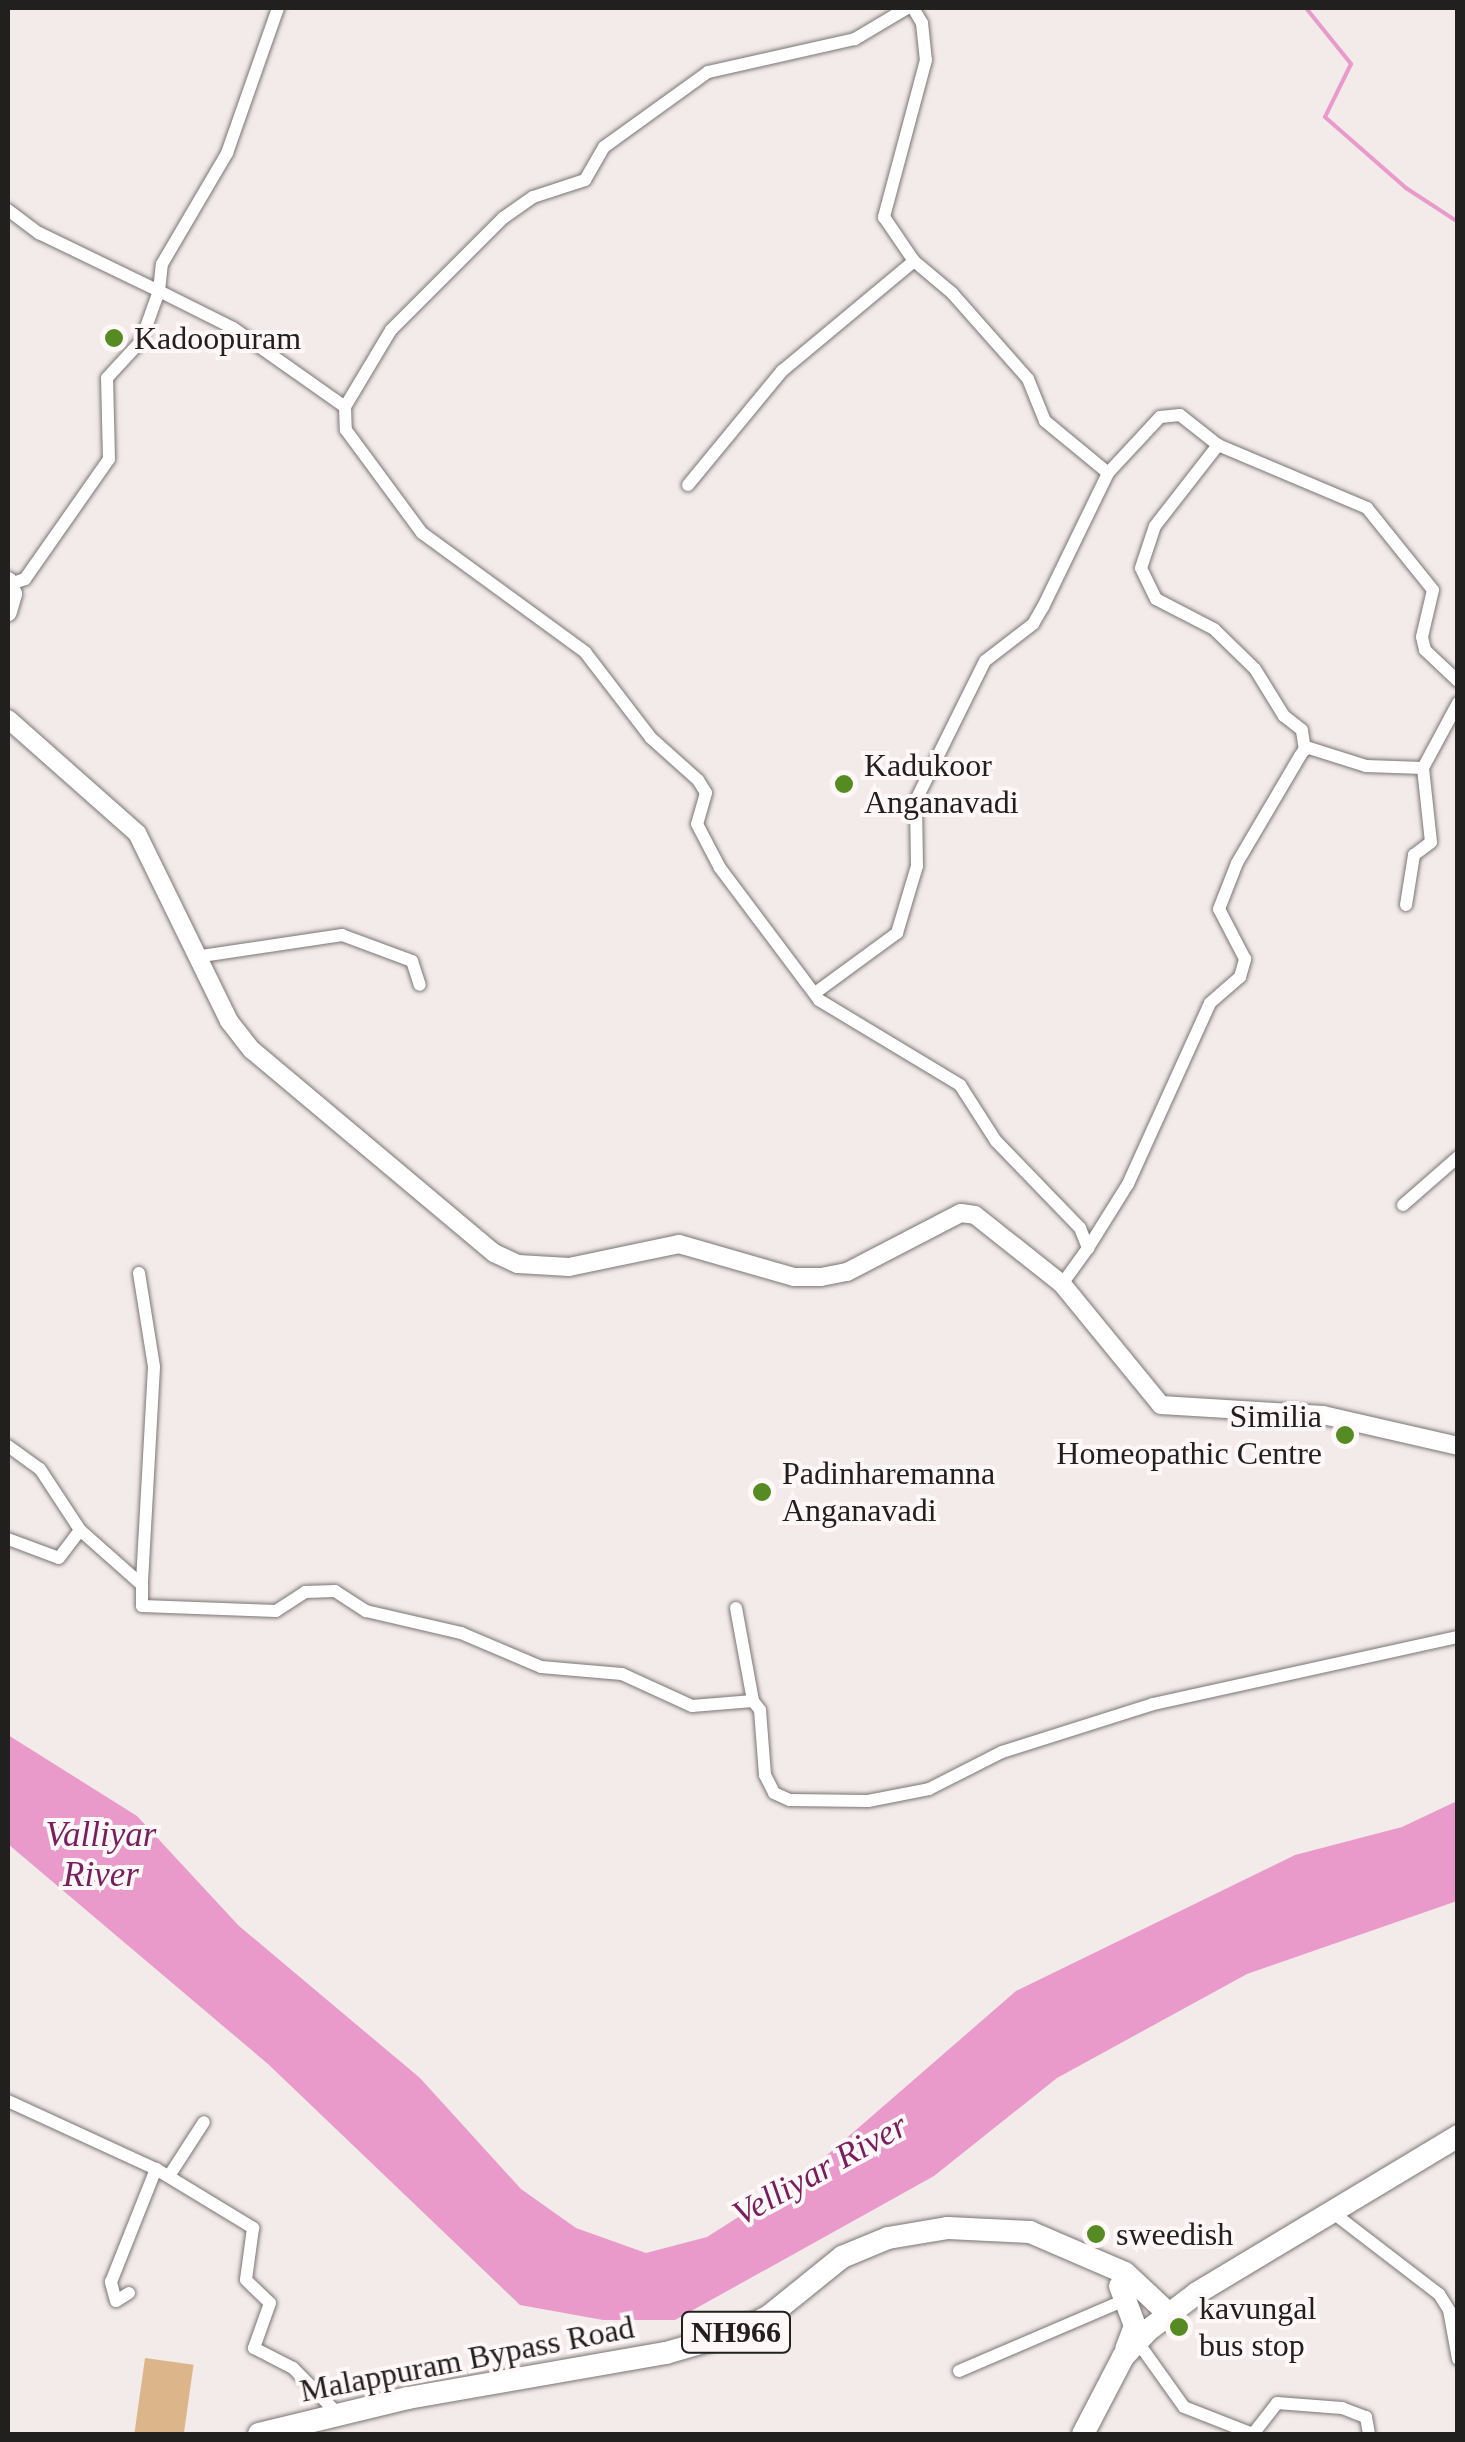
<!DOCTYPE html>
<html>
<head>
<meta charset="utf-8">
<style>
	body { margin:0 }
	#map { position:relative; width:1465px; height:2442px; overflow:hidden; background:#f2ebea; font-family:Georgia,serif }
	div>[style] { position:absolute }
	.green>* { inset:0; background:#ddb58b; transform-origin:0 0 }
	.water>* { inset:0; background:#e99aca }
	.stream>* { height:4px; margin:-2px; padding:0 2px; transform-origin:2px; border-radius:2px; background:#e99aca }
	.roads { filter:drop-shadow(0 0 2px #7b7574) drop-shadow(0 0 2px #7b7574) }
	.street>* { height:12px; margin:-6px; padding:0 6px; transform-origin:6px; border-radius:6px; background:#fff }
	.secondary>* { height:18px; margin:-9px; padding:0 9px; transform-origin:9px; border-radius:9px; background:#fff }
	.highway>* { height:22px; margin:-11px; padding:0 11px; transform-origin:11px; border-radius:11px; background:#fff }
	.dots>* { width:28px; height:28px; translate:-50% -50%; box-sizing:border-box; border:5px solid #fef8f8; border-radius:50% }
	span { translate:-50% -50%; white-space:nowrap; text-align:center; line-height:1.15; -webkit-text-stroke:8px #fef8f8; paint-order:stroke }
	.shield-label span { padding:2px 8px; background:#fef8f8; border:2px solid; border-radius:8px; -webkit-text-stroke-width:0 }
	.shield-label { font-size:30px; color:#22201f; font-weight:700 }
	.poi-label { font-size:32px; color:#22201f }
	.left { translate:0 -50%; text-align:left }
	.right { translate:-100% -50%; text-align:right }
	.street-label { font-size:32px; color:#22201f }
	.water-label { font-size:35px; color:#781e5d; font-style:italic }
	.frame { position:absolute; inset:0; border:10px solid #22201f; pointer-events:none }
</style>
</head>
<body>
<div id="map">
	<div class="green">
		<div style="left:145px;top:2358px;width:49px;height:77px;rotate:8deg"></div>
	</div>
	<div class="water">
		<div style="clip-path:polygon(8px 1735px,137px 1816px,239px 1926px,420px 2078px,521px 2189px,576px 2228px,646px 2253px,707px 2237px,803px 2176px,1016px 1991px,1295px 1855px,1402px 1827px,1457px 1801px,1457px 1901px,1247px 1974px,1057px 2078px,934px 2176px,675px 2320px,603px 2320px,520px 2305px,268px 2064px,8px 1844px)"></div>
	</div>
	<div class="stream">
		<div style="left:1306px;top:8px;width:72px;rotate:51.2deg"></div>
		<div style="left:1351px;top:64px;width:59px;rotate:116.1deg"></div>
		<div style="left:1325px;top:117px;width:108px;rotate:41.2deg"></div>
		<div style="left:1406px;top:188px;width:62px;rotate:33.2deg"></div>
	</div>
	<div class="roads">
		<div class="street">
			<div style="left:907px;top:8px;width:61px;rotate:149.2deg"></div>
			<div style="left:855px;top:39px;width:151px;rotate:167.3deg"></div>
			<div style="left:708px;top:72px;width:128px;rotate:144.2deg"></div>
			<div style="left:604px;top:147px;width:38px;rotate:120deg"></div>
			<div style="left:585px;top:180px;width:55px;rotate:161.9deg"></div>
			<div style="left:533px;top:197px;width:37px;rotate:145deg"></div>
			<div style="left:503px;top:218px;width:158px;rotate:135deg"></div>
			<div style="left:391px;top:330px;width:90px;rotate:120.9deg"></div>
			<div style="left:345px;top:407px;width:23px;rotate:88deg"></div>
			<div style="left:346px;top:430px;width:128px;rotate:53.6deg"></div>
			<div style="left:422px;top:533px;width:202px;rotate:36.1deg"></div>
			<div style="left:585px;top:652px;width:108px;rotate:52.5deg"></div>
			<div style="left:651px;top:738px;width:63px;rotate:41.8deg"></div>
			<div style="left:698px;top:780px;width:15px;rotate:58deg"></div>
			<div style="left:706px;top:793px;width:32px;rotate:106deg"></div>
			<div style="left:697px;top:824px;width:50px;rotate:62.4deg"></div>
			<div style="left:720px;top:868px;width:165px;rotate:53.1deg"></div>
			<div style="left:819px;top:1000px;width:165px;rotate:31.1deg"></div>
			<div style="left:960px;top:1085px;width:67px;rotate:57.3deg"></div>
			<div style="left:996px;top:1141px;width:121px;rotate:46deg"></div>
			<div style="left:1080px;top:1228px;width:22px;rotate:68deg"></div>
			<div style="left:1088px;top:1248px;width:44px;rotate:125.8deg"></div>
			<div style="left:913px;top:8px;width:17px;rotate:59deg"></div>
			<div style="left:922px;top:23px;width:37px;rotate:84deg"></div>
			<div style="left:926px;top:60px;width:163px;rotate:105deg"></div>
			<div style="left:884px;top:217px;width:53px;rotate:55.7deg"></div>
			<div style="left:914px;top:261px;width:50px;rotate:40.1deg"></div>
			<div style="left:952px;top:293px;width:115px;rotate:48.5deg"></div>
			<div style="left:1028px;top:379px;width:45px;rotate:68deg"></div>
			<div style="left:1045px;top:421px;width:82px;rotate:39.5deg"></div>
			<div style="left:1108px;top:473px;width:76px;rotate:-47.1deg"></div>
			<div style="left:1160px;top:417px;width:20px;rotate:-6deg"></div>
			<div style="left:1180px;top:415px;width:48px;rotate:38.3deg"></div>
			<div style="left:8px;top:210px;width:39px;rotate:37deg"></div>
			<div style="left:39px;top:233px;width:133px;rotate:25.8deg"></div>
			<div style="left:159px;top:291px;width:27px;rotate:-84deg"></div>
			<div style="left:162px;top:264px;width:129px;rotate:-59.6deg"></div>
			<div style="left:227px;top:153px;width:154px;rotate:-70.6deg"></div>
			<div style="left:688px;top:485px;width:148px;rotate:-50.5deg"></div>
			<div style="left:782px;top:371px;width:172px;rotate:-39.8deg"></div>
			<div style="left:10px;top:584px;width:16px;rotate:-18deg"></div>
			<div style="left:25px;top:579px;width:146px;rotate:-55deg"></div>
			<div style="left:109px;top:459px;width:81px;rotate:-91.4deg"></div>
			<div style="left:107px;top:378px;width:50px;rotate:-47.4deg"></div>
			<div style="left:141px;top:341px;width:53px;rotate:-70.2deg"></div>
			<div style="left:159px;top:291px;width:83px;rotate:26.6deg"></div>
			<div style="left:233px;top:328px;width:137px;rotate:35.2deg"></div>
			<div style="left:1305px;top:750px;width:20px;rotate:-99deg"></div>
			<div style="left:1302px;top:730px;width:23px;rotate:-142deg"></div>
			<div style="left:1284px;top:716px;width:55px;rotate:-121.7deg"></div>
			<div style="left:1255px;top:669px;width:57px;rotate:-135.7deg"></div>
			<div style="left:1214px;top:629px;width:65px;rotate:-152.7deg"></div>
			<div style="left:1156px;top:599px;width:34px;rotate:-116deg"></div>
			<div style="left:1141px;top:568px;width:44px;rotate:-71.6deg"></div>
			<div style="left:1155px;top:526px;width:103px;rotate:-52.1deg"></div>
			<div style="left:1218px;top:445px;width:162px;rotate:22.9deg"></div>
			<div style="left:1367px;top:508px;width:105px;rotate:51.2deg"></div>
			<div style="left:1433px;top:590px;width:48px;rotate:103.2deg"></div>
			<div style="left:1422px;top:637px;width:13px;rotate:77deg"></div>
			<div style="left:1425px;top:650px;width:45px;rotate:43.2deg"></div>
			<div style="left:1406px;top:905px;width:51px;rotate:-80.9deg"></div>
			<div style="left:1414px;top:855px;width:21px;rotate:-37deg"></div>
			<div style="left:1431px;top:842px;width:74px;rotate:-96.2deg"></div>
			<div style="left:1423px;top:768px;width:74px;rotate:-61.7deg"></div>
			<div style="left:195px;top:957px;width:149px;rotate:-8.5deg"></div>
			<div style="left:342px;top:935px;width:75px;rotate:20.4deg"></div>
			<div style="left:412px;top:961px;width:25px;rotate:72deg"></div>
			<div style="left:815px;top:993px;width:102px;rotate:-36.2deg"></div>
			<div style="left:897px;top:933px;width:70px;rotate:-73.4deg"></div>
			<div style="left:917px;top:866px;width:66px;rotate:-90.9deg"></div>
			<div style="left:916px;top:800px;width:155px;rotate:-63.6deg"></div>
			<div style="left:985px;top:661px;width:61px;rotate:-37.6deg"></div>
			<div style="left:1033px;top:624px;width:20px;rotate:-60deg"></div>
			<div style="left:1043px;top:607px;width:149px;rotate:-64.1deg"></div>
			<div style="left:1403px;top:1205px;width:73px;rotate:-41.1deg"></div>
			<div style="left:1088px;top:1248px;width:75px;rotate:-58deg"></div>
			<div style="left:1128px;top:1184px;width:199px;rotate:-65.6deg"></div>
			<div style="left:1210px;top:1003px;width:40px;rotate:-41deg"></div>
			<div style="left:1240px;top:977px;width:19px;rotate:-74deg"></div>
			<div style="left:1245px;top:959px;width:56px;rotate:-117.5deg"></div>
			<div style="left:1219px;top:909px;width:49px;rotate:-68.6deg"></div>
			<div style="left:1237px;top:863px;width:124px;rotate:-59.5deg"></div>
			<div style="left:1300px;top:756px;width:11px;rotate:-56deg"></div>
			<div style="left:1306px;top:747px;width:63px;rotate:17.6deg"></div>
			<div style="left:1366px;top:766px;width:57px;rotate:2deg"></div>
			<div style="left:139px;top:1273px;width:95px;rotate:80.9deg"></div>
			<div style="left:154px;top:1367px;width:218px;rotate:93.2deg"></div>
			<div style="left:8px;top:1446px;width:39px;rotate:36deg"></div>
			<div style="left:40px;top:1469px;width:73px;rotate:56.7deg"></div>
			<div style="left:80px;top:1530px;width:83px;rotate:41.6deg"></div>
			<div style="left:142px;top:1585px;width:21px;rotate:90deg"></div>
			<div style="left:142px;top:1606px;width:134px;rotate:2.1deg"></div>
			<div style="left:276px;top:1611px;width:35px;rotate:-33deg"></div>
			<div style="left:305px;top:1592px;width:30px;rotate:-2deg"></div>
			<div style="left:335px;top:1591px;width:37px;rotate:33deg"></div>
			<div style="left:366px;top:1611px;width:98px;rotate:13deg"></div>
			<div style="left:461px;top:1633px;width:87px;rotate:23deg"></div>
			<div style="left:541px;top:1667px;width:81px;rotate:4.9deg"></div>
			<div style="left:622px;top:1674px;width:77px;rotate:24.6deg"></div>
			<div style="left:692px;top:1706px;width:61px;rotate:-4.7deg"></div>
			<div style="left:753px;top:1701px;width:11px;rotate:52deg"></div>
			<div style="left:760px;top:1710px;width:65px;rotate:85.6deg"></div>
			<div style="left:765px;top:1775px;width:20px;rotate:63deg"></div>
			<div style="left:774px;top:1793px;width:17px;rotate:24deg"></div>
			<div style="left:790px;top:1800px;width:78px;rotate:0.7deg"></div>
			<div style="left:868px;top:1801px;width:62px;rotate:-11.1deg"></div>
			<div style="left:929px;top:1789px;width:82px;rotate:-26.9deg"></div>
			<div style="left:1002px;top:1752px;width:158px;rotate:-17.6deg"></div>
			<div style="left:1153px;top:1704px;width:312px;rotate:-12.4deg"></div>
			<div style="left:8px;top:1539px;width:54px;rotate:20.4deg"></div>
			<div style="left:59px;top:1558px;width:35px;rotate:-53deg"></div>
			<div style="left:736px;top:1608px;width:95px;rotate:79.6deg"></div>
			<div style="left:8px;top:2101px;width:163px;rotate:24.7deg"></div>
			<div style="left:156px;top:2169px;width:114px;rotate:31.3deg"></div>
			<div style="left:253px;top:2228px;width:52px;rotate:97.7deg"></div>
			<div style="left:246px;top:2280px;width:33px;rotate:44deg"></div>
			<div style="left:270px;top:2303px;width:48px;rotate:109.6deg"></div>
			<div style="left:254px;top:2348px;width:44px;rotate:27.1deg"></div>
			<div style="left:293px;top:2368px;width:64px;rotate:45.6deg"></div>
			<div style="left:169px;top:2176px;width:64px;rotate:-57.1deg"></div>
			<div style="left:1332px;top:2212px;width:135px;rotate:37.5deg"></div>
			<div style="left:1439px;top:2294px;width:19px;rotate:58deg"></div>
			<div style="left:1449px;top:2310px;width:50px;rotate:79.6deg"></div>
			<div style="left:129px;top:2293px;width:15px;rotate:148deg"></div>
			<div style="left:116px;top:2301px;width:20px;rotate:-105deg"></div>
			<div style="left:111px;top:2282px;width:122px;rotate:-68.3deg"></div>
			<div style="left:1137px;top:2341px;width:81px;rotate:54.5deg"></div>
			<div style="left:1184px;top:2407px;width:74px;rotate:21.4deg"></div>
			<div style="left:1253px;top:2434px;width:39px;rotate:-52deg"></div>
			<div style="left:1277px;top:2403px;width:65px;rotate:4.4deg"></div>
			<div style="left:1342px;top:2408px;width:26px;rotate:21deg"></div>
			<div style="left:1366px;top:2417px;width:17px;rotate:80deg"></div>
			<div style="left:959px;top:2371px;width:183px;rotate:-23.2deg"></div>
		</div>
		<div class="secondary">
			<div style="left:8px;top:581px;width:14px;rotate:69deg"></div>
			<div style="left:13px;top:594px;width:19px;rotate:106deg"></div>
			<div style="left:8px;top:719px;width:172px;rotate:41.5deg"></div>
			<div style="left:137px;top:833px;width:209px;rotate:63.9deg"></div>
			<div style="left:229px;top:1021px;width:37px;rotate:52deg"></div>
			<div style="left:252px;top:1050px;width:316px;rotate:40deg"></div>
			<div style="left:494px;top:1253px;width:26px;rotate:25deg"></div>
			<div style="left:518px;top:1264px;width:51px;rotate:3.4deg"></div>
			<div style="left:569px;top:1267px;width:112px;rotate:-11.8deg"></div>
			<div style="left:679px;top:1244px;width:120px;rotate:16deg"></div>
			<div style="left:794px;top:1277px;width:27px"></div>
			<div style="left:821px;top:1277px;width:26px;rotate:-11deg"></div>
			<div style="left:847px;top:1272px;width:128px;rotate:-27.4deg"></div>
			<div style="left:961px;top:1213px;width:14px;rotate:8deg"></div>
			<div style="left:975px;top:1215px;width:111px;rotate:38.4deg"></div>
			<div style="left:1062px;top:1284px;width:156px;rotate:50.7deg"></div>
			<div style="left:1161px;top:1405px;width:162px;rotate:3.5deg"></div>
			<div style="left:1323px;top:1415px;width:139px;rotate:12.9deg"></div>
		</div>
		<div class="highway">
			<div style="left:1120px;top:2286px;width:43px;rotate:69.4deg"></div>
			<div style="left:1135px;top:2326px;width:25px;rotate:111deg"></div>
			<div style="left:259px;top:2434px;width:153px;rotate:-13.6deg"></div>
			<div style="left:408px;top:2398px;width:262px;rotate:-9.9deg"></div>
			<div style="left:666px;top:2353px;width:75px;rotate:-16.3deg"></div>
			<div style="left:738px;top:2332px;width:35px;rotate:-27deg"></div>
			<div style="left:769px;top:2316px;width:94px;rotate:-38.9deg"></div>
			<div style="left:842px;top:2257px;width:50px;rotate:-22.4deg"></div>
			<div style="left:888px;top:2238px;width:61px;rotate:-9.5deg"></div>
			<div style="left:948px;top:2228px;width:82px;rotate:2.8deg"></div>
			<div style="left:1030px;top:2232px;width:103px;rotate:23.3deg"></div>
			<div style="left:1125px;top:2273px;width:60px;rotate:43deg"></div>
			<div style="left:1083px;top:2434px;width:87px;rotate:-62.5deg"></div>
			<div style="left:1123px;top:2357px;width:35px;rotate:-47deg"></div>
			<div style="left:1147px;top:2331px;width:63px;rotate:-37.2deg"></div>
			<div style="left:1197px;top:2293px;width:305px;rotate:-31deg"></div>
		</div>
	</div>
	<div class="dots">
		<div style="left:114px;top:338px;background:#568b23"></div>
		<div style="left:844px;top:784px;background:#568b23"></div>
		<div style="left:1345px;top:1435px;background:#568b23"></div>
		<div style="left:762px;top:1492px;background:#568b23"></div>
		<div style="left:1096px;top:2234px;background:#568b23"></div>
		<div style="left:1179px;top:2327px;background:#568b23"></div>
	</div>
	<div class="shield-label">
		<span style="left:736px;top:2332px">NH966</span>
	</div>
	<div class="poi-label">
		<span class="left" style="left:134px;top:338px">Kadoopuram</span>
		<span class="left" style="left:864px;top:784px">Kadukoor<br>Anganavadi</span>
		<span class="right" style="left:1322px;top:1435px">Similia<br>Homeopathic Centre</span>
		<span class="left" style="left:782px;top:1492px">Padinharemanna<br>Anganavadi</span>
		<span class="left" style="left:1116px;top:2234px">sweedish</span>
		<span class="left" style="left:1199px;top:2327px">kavungal<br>bus stop</span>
	</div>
	<div class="street-label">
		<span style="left:467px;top:2359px;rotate:-11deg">Malappuram Bypass Road</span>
	</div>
	<div class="water-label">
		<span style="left:101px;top:1855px">Valliyar<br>River</span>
		<span style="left:820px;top:2170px;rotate:-29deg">Velliyar River</span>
	</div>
	<div class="frame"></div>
</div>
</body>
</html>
